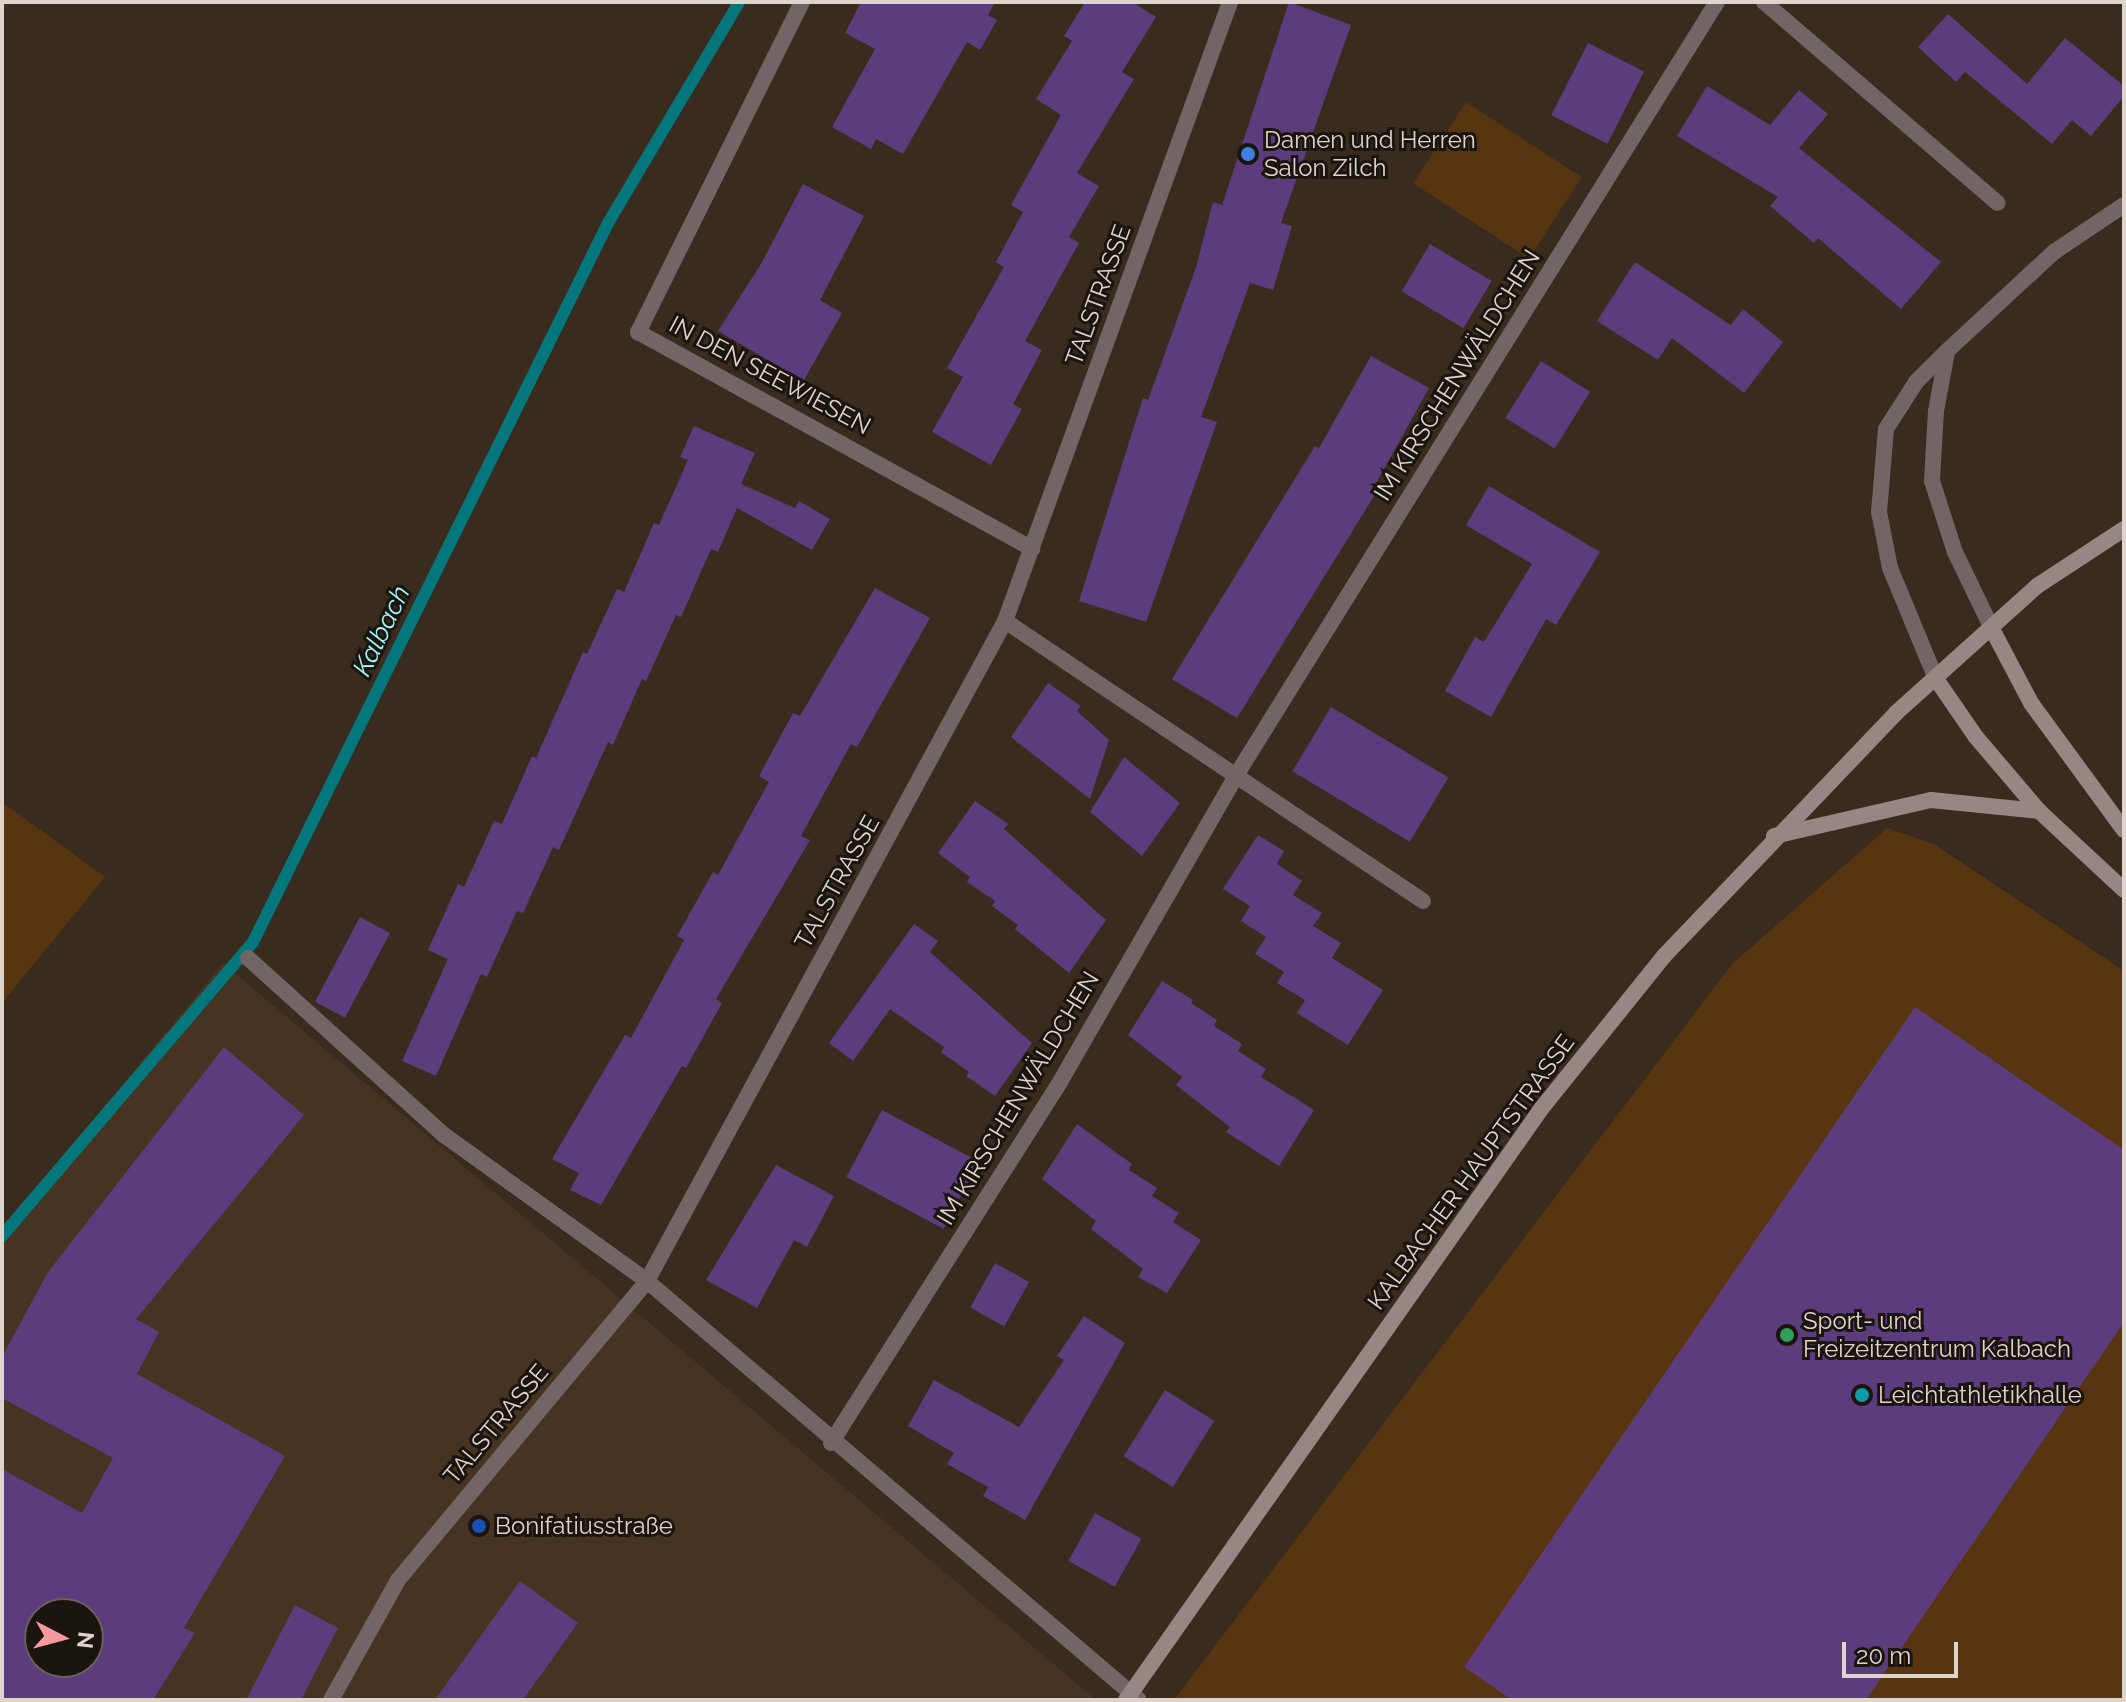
<!DOCTYPE html>
<html>
<head>
<meta charset="utf-8">
<style>
	body { margin:0 }
	#map { position:relative; width:2126px; height:1702px; overflow:hidden; background:#392b1e; font-family:Raleway,sans-serif }
	div>[style] { position:absolute }
	.built>* { inset:0; background:#463321 }
	.green>* { inset:0; background:#573510; transform-origin:0 0 }
	.stream>* { height:12px; margin:-6px; padding:0 6px; transform-origin:6px; border-radius:6px; background:#04777c }
	.building>* { inset:0; background:#5d3c7d; transform-origin:0 0 }
	.street>* { height:16px; margin:-8px; padding:0 8px; transform-origin:8px; border-radius:8px; background:#716665 }
	.secondary>* { height:16px; margin:-8px; padding:0 8px; transform-origin:8px; border-radius:8px; background:#968684 }
	.dots>* { width:22px; height:22px; translate:-50% -50%; box-sizing:border-box; border:4px solid #1b150f; border-radius:50% }
	span { translate:-50% -50%; white-space:nowrap; text-align:center; line-height:1.15; -webkit-text-stroke:6px #1b150f; paint-order:stroke }
	.poi-label { font-size:24px; color:#ddd4cc }
	.left { translate:0 -50%; text-align:left }
	.street-label { font-size:24px; color:#ddd4cc }
	.water-label { font-size:26px; color:#a0f6fb; font-style:italic }
	.frame { position:absolute; inset:0; border:4px solid #ddd4cc; pointer-events:none }
	.north { position:absolute; left:24px; top:1598px; width:80px; height:80px; box-sizing:border-box; background:#1b150f; border:2px solid #69615b; border-radius:50%; rotate:96deg; font-size:22px; font-weight:700; line-height:32px; text-align:center; color:#ddd4cc }
	.north::after { content:''; display:block; margin:auto; width:28px; height:36px; background:#f59b9d; clip-path:polygon(50% 0,100% 100%,50% 72%,0 100%) }
	.scale { position:absolute; left:1842px; top:1642px; width:116px; height:36px; box-sizing:border-box; border:4px solid #ddd4cc; border-top:0; padding-left:10px; font-size:24px; line-height:28px; white-space:nowrap; color:#ddd4cc; -webkit-text-stroke:6px #1b150f; paint-order:stroke }
</style>
</head>
<body>
<div id="map">
	<div class="built">
		<div style="clip-path:polygon(evenodd,223px 963px,1095px 1699px,1094px 1700px,2px 1700px,2px 1230px,223px 963px,40px 1614px,88px 1614px,88px 1662px,40px 1662px,40px 1614px)"></div>
	</div>
	<div class="green">
		<div style="left:1466px;top:102px;width:138px;height:97px;rotate:33deg"></div>
		<div style="clip-path:polygon(2px 802px,105px 877px,2px 1003px)"></div>
		<div style="clip-path:polygon(1887px 828px,1934px 844px,2124px 971px,2124px 1700px,1174px 1700px,1732px 964px)"></div>
	</div>
	<div class="stream">
		<div style="left:2px;top:1236px;width:387px;rotate:-49.5deg"></div>
		<div style="left:253px;top:942px;width:802px;rotate:-63.72deg"></div>
		<div style="left:608px;top:223px;width:257px;rotate:-59.3deg"></div>
	</div>
	<div class="building">
		<div style="clip-path:polygon(861px 2px,995px 2px,988px 15px,997px 20px,980px 50px,967px 42px,903px 154px,876px 139px,871px 149px,832px 127px,875px 49px,845px 33px)"></div>
		<div style="clip-path:polygon(1085px 2px,1132px 2px,1156px 17px,1122px 72px,1134px 79px,1077px 173px,1099px 186px,1069px 237px,1079px 243px,1025px 341px,1042px 350px,1013px 404px,1022px 409px,991px 465px,932px 432px,963px 377px,947px 368px,1004px 267px,996px 262px,1023px 212px,1011px 205px,1061px 115px,1036px 99px,1072px 41px,1064px 36px)"></div>
		<div style="clip-path:polygon(1289px 2px,1351px 25px,1281px 223px,1292px 226px,1273px 290px,1250px 283px,1201px 417px,1217px 422px,1146px 622px,1079px 601px,1143px 398px,1148px 400px,1196px 267px,1213px 202px,1222px 205px)"></div>
		<div style="clip-path:polygon(1948px 14px,2027px 84px,2065px 38px,2124px 86px,2124px 96px,2091px 136px,2072px 120px,2052px 144px,1965px 72px,1956px 82px,1918px 47px)"></div>
		<div style="left:1588px;top:43px;width:63px;height:81px;rotate:27deg"></div>
		<div style="clip-path:polygon(1707px 86px,1770px 125px,1799px 90px,1828px 114px,1799px 148px,1941px 262px,1901px 309px,1818px 238px,1814px 243px,1770px 206px,1778px 197px,1677px 136px)"></div>
		<div style="clip-path:polygon(803px 184px,864px 216px,820px 300px,842px 313px,800px 387px,770px 369px,773px 363px,718px 331px,761px 264px)"></div>
		<div style="left:1430px;top:244px;width:72px;height:55px;rotate:31deg"></div>
		<div style="clip-path:polygon(1635px 262px,1731px 325px,1743px 309px,1783px 342px,1744px 393px,1672px 338px,1658px 360px,1597px 321px)"></div>
		<div style="clip-path:polygon(1371px 356px,1429px 388px,1375px 485px,1379px 488px,1237px 718px,1172px 679px,1315px 446px,1319px 448px)"></div>
		<div style="left:1541px;top:361px;width:58px;height:67px;rotate:32deg"></div>
		<div style="clip-path:polygon(694px 426px,755px 453px,741px 484px,795px 508px,799px 501px,830px 519px,812px 550px,737px 508px,718px 552px,711px 549px,681px 617px,676px 615px,646px 681px,642px 679px,613px 745px,608px 742px,559px 850px,553px 847px,523px 913px,517px 911px,487px 977px,481px 974px,436px 1076px,402px 1061px,448px 959px,428px 950px,458px 884px,464px 887px,494px 821px,502px 824px,532px 756px,536px 758px,583px 652px,587px 654px,617px 589px,624px 592px,654px 523px,659px 525px,688px 460px,680px 457px)"></div>
		<div style="clip-path:polygon(1489px 486px,1600px 552px,1556px 625px,1546px 619px,1491px 717px,1445px 691px,1475px 637px,1484px 642px,1532px 564px,1466px 525px)"></div>
		<div style="clip-path:polygon(875px 588px,930px 618px,857px 747px,851px 744px,801px 836px,810px 840px,716px 999px,722px 1003px,686px 1068px,682px 1066px,601px 1205px,570px 1190px,579px 1173px,552px 1159px,625px 1035px,631px 1038px,684px 940px,677px 936px,713px 872px,718px 875px,769px 782px,759px 776px,793px 713px,800px 716px)"></div>
		<div style="clip-path:polygon(1048px 683px,1081px 706px,1077px 711px,1109px 740px,1090px 799px,1011px 737px)"></div>
		<div style="left:1331px;top:707px;width:137px;height:75px;rotate:31deg"></div>
		<div style="clip-path:polygon(1124px 757px,1180px 803px,1142px 856px,1090px 812px)"></div>
		<div style="clip-path:polygon(975px 801px,1008px 824px,1004px 829px,1106px 920px,1069px 973px,1015px 929px,1018px 925px,992px 906px,995px 901px,967px 882px,970px 877px,938px 853px)"></div>
		<div style="clip-path:polygon(1258px 835px,1284px 851px,1277px 864px,1302px 881px,1293px 895px,1322px 913px,1313px 926px,1341px 943px,1332px 958px,1383px 990px,1348px 1045px,1297px 1013px,1305px 1000px,1277px 983px,1284px 972px,1255px 954px,1266px 937px,1241px 921px,1250px 906px,1223px 889px)"></div>
		<div style="left:360px;top:917px;width:34px;height:96px;rotate:28deg"></div>
		<div style="clip-path:polygon(914px 924px,938px 941px,930px 952px,1032px 1043px,995px 1096px,966px 1076px,969px 1072px,941px 1052px,944px 1047px,890px 1009px,853px 1061px,829px 1043px)"></div>
		<div style="clip-path:polygon(1162px 981px,1193px 1000px,1191px 1003px,1217px 1020px,1214px 1026px,1242px 1044px,1238px 1051px,1266px 1069px,1261px 1077px,1314px 1110px,1279px 1166px,1226px 1132px,1230px 1127px,1176px 1085px,1182px 1077px,1128px 1035px)"></div>
		<div style="clip-path:polygon(1915px 1007px,2124px 1150px,2124px 1322px,1866px 1700px,1512px 1700px,1464px 1667px)"></div>
		<div style="clip-path:polygon(evenodd,224px 1047px,304px 1115px,136px 1319px,159px 1332px,137px 1374px,285px 1456px,184px 1628px,195px 1633px,153px 1700px,2px 1700px,2px 1469px,82px 1513px,113px 1458px,2px 1398px,2px 1357px,48px 1272px,224px 1047px,40px 1614px,88px 1614px,88px 1662px,40px 1662px,40px 1614px)"></div>
		<div style="left:882px;top:1110px;width:110px;height:76px;rotate:28deg"></div>
		<div style="clip-path:polygon(1077px 1124px,1132px 1164px,1129px 1170px,1157px 1188px,1152px 1196px,1179px 1213px,1173px 1222px,1201px 1240px,1167px 1293px,1138px 1277px,1143px 1269px,1091px 1229px,1096px 1221px,1042px 1179px)"></div>
		<div style="clip-path:polygon(776px 1165px,834px 1196px,807px 1247px,794px 1240px,757px 1308px,706px 1280px)"></div>
		<div style="left:995px;top:1263px;width:39px;height:51px;rotate:29deg"></div>
		<div style="clip-path:polygon(1084px 1316px,1125px 1343px,1025px 1520px,983px 1496px,988px 1487px,947px 1464px,954px 1453px,908px 1426px,934px 1380px,1019px 1427px,1064px 1360px,1057px 1356px)"></div>
		<div style="left:1165px;top:1390px;width:58px;height:78px;rotate:32deg"></div>
		<div style="left:1095px;top:1513px;width:53px;height:55px;rotate:29deg"></div>
		<div style="clip-path:polygon(520px 1581px,578px 1623px,523px 1700px,435px 1700px)"></div>
		<div style="clip-path:polygon(295px 1605px,338px 1628px,301px 1700px,246px 1700px)"></div>
	</div>
	<div class="street">
		<div style="left:802px;top:2px;width:369px;rotate:116.4deg"></div>
		<div style="left:638px;top:332px;width:450px;rotate:28.8deg"></div>
		<div style="left:1764px;top:2px;width:308px;rotate:40.7deg"></div>
		<div style="left:1947px;top:352px;width:60px;rotate:100.6deg"></div>
		<div style="left:1936px;top:411px;width:70px;rotate:93.3deg"></div>
		<div style="left:1932px;top:481px;width:75px;rotate:72.1deg"></div>
		<div style="left:1955px;top:552px;width:85px;rotate:64.3deg"></div>
		<div style="left:1005px;top:621px;width:503px;rotate:33.82deg"></div>
		<div style="left:1936px;top:679px;width:120px;rotate:-112.5deg"></div>
		<div style="left:1890px;top:568px;width:57px;rotate:-101.1deg"></div>
		<div style="left:1879px;top:512px;width:83px;rotate:-85.2deg"></div>
		<div style="left:1886px;top:429px;width:56px;rotate:-57.4deg"></div>
		<div style="left:1916px;top:382px;width:44px;rotate:-45deg"></div>
		<div style="left:1947px;top:351px;width:146px;rotate:-42.8deg"></div>
		<div style="left:2054px;top:252px;width:84px;rotate:-33.9deg"></div>
		<div style="left:248px;top:958px;width:264px;rotate:42.1deg"></div>
		<div style="left:444px;top:1135px;width:250px;rotate:35.7deg"></div>
		<div style="left:647px;top:1281px;width:646px;rotate:40.42deg"></div>
		<div style="left:831px;top:1443px;width:428px;rotate:-57.6deg"></div>
		<div style="left:1060px;top:1082px;width:355px;rotate:-60.1deg"></div>
		<div style="left:1237px;top:774px;width:909px;rotate:-58.13deg"></div>
		<div style="left:331px;top:1700px;width:137px;rotate:-60.8deg"></div>
		<div style="left:398px;top:1580px;width:389px;rotate:-50.2deg"></div>
		<div style="left:647px;top:1281px;width:751px;rotate:-61.52deg"></div>
		<div style="left:1005px;top:621px;width:659px;rotate:-70.02deg"></div>
	</div>
	<div class="secondary">
		<div style="left:1992px;top:629px;width:84px;rotate:62.2deg"></div>
		<div style="left:2031px;top:703px;width:157px;rotate:53.8deg"></div>
		<div style="left:1936px;top:679px;width:70px;rotate:55.4deg"></div>
		<div style="left:1976px;top:737px;width:97px;rotate:49.6deg"></div>
		<div style="left:2039px;top:811px;width:116px;rotate:42.9deg"></div>
		<div style="left:1774px;top:836px;width:161px;rotate:-12.9deg"></div>
		<div style="left:1931px;top:800px;width:109px;rotate:5.8deg"></div>
		<div style="left:1126px;top:1700px;width:722px;rotate:-54.92deg"></div>
		<div style="left:1541px;top:1109px;width:196px;rotate:-51.2deg"></div>
		<div style="left:1664px;top:956px;width:336px;rotate:-46.3deg"></div>
		<div style="left:1896px;top:713px;width:190px;rotate:-42deg"></div>
		<div style="left:2037px;top:586px;width:104px;rotate:-33.2deg"></div>
	</div>
	<div class="dots">
		<div style="left:1248px;top:154px;background:#3f7fe0"></div>
		<div style="left:1787px;top:1335px;background:#2e9e5b"></div>
		<div style="left:1862px;top:1395px;background:#0f9aa8"></div>
		<div style="left:479px;top:1526px;background:#1a4fb4"></div>
	</div>
	<div class="poi-label">
		<span class="left" style="left:1264px;top:154px">Damen und Herren<br>Salon Zilch</span>
		<span class="left" style="left:1803px;top:1335px">Sport- und<br>Freizeitzentrum Kalbach</span>
		<span class="left" style="left:1878px;top:1395px">Leichtathletikhalle</span>
		<span class="left" style="left:495px;top:1526px">Bonifatiusstraße</span>
	</div>
	<div class="street-label">
		<span style="left:1098px;top:295px;rotate:-70deg">TALSTRASSE</span>
		<span style="left:770px;top:375px;rotate:28deg">IN DEN SEEWIESEN</span>
		<span style="left:1457px;top:375px;rotate:-58deg">IM KIRSCHENWÄLDCHEN</span>
		<span style="left:837px;top:882px;rotate:-61deg">TALSTRASSE</span>
		<span style="left:1018px;top:1098px;rotate:-59deg">IM KIRSCHENWÄLDCHEN</span>
		<span style="left:1471px;top:1172px;rotate:-54deg">KALBACHER HAUPTSTRASSE</span>
		<span style="left:496px;top:1424px;rotate:-50deg">TALSTRASSE</span>
	</div>
	<div class="water-label">
		<span style="left:382px;top:631px;rotate:-64deg">Kalbach</span>
	</div>
	<div class="frame"></div>
	<div class="north">N</div>
	<div class="scale">20 m</div>
</div>
</body>
</html>
